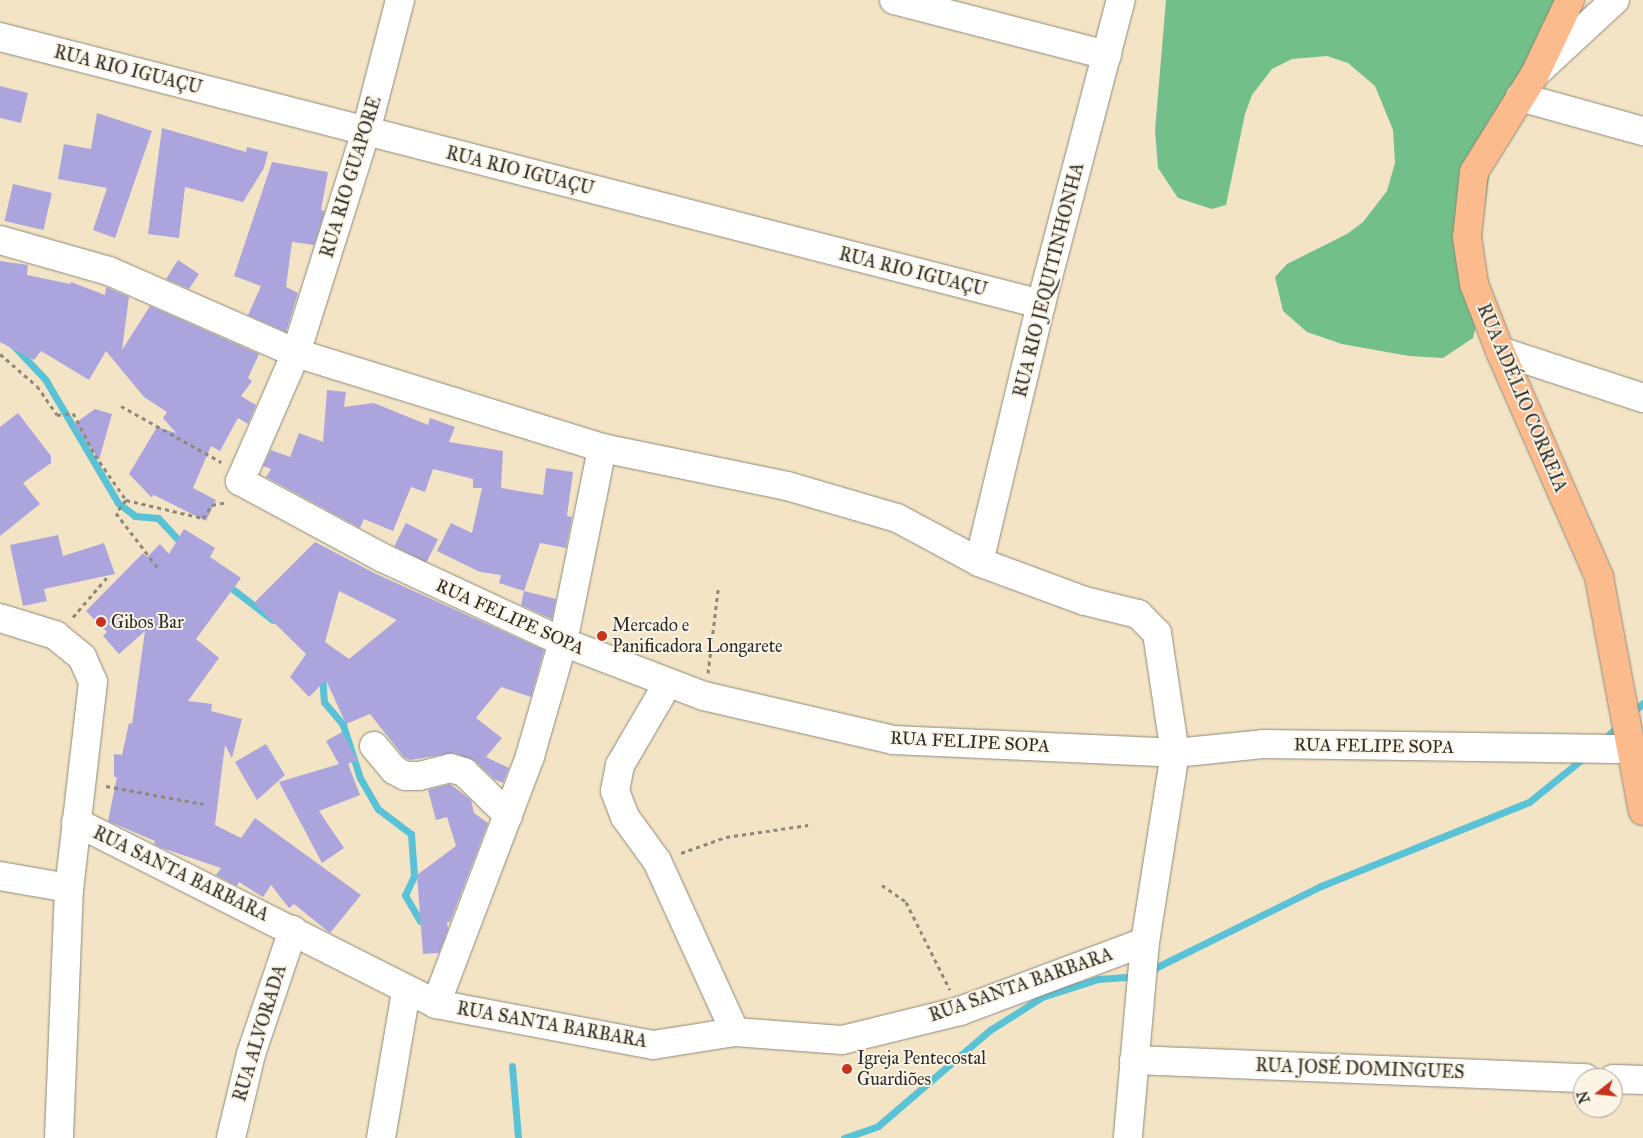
<!DOCTYPE html>
<html>
<head>
<meta charset="utf-8">
<style>
	body { margin:0 }
	#map { position:relative; width:1643px; height:1138px; overflow:hidden; background:#f3e4c6; font-family:"IM FELL Great Primer",serif }
	div>[style] { position:absolute }
	.forest>* { inset:0; background:#72bf89 }
	.stream>* { height:7px; margin:-3.5px; padding:0 3.5px; transform-origin:3.5px; border-radius:3.5px; background:#5ac2d7 }
	.building>* { inset:0; background:#aca5dd; transform-origin:0 0 }
	.path>* { height:3px; margin-top:-1.5px; transform-origin:0; background:repeating-linear-gradient(90deg,#8f8878 0 4px,transparent 0 8px) }
	.roads { filter:drop-shadow(0 0 1px #8f8878) drop-shadow(0 0 1px #8f8878) }
	.minor>* { height:28px; margin:-14px; padding:0 14px; transform-origin:14px; border-radius:14px; background:#fff }
	.major>* { height:28px; margin:-14px; padding:0 14px; transform-origin:14px; border-radius:14px; background:#fbbb8d }
	.dots>* { width:14px; height:14px; translate:-50% -50%; box-sizing:border-box; border:2px solid #fcf5e5; border-radius:50% }
	span { translate:-50% -50%; white-space:nowrap; text-align:center; line-height:1.15; -webkit-text-stroke:4px #fcf5e5; paint-order:stroke }
	.street-label { font-size:18px; color:#2b2b2b }
	.poi-label { font-size:18px; color:#2b2b2b }
	.left { translate:0 -50%; text-align:left }
	.north { position:absolute; left:1573px; top:1068px; width:50px; height:50px; box-sizing:border-box; background:#fcf5e5; border:1px solid #a8a49b; border-radius:50%; rotate:254deg; font-size:14px; font-weight:700; line-height:20px; text-align:center; color:#2b2b2b }
	.north::after { content:''; display:block; margin:auto; width:18px; height:22px; background:#c8321e; clip-path:polygon(50% 0,100% 100%,50% 72%,0 100%) }
</style>
</head>
<body>
<div id="map">
	<div class="forest">
		<div style="clip-path:polygon(1166px 0,1576px 0,1490px 169px,1482px 226px,1481px 306px,1473px 338px,1443px 358px,1409px 356px,1342px 344px,1307px 332px,1283px 311px,1275px 277px,1287px 264px,1347px 234px,1363px 222px,1387px 191px,1395px 163px,1393px 130px,1375px 86px,1348px 63px,1327px 56px,1292px 59px,1272px 69px,1252px 95px,1245px 114px,1226px 205px,1212px 209px,1178px 198px,1158px 168px,1155px 131px)"></div>
	</div>
	<div class="stream">
		<div style="left:0;top:338px;width:12px;rotate:24deg"></div>
		<div style="left:11px;top:343px;width:50px;rotate:46.6deg"></div>
		<div style="left:45px;top:379px;width:144px;rotate:59.5deg"></div>
		<div style="left:118px;top:503px;width:21px;rotate:37deg"></div>
		<div style="left:135px;top:516px;width:23px;rotate:5deg"></div>
		<div style="left:158px;top:518px;width:37px;rotate:47deg"></div>
		<div style="left:226px;top:584px;width:59px;rotate:37.5deg"></div>
		<div style="left:322px;top:674px;width:28px;rotate:86deg"></div>
		<div style="left:324px;top:702px;width:30px;rotate:50deg"></div>
		<div style="left:343px;top:725px;width:56px;rotate:72.2deg"></div>
		<div style="left:360px;top:778px;width:36px;rotate:60deg"></div>
		<div style="left:378px;top:809px;width:41px;rotate:37.1deg"></div>
		<div style="left:411px;top:834px;width:42px;rotate:85.9deg"></div>
		<div style="left:414px;top:876px;width:21px;rotate:115deg"></div>
		<div style="left:405px;top:895px;width:30px;rotate:60deg"></div>
		<div style="left:1632px;top:713px;width:15px;rotate:-42deg"></div>
		<div style="left:1603px;top:740px;width:23px;rotate:-43deg"></div>
		<div style="left:1149px;top:971px;width:192px;rotate:-26.3deg"></div>
		<div style="left:1321px;top:886px;width:224px;rotate:-22deg"></div>
		<div style="left:1529px;top:802px;width:73px;rotate:-38.9deg"></div>
		<div style="left:512px;top:1066px;width:71px;rotate:85.2deg"></div>
		<div style="left:844px;top:1138px;width:36px;rotate:-19deg"></div>
		<div style="left:878px;top:1126px;width:148px;rotate:-40.6deg"></div>
		<div style="left:990px;top:1030px;width:62px;rotate:-32.4deg"></div>
		<div style="left:1042px;top:997px;width:59px;rotate:-17.8deg"></div>
		<div style="left:1098px;top:979px;width:39px;rotate:-4deg"></div>
	</div>
	<div class="building">
		<div style="clip-path:polygon(0 86px,28px 93px,21px 123px,0 118px)"></div>
		<div style="clip-path:polygon(97px 113px,152px 131px,115px 238px,93px 230px,107px 188px,58px 179px,64px 144px,91px 149px)"></div>
		<div style="clip-path:polygon(162px 128px,246px 152px,247px 147px,268px 152px,264px 168px,243px 202px,185px 187px,179px 238px,148px 234px)"></div>
		<div style="clip-path:polygon(272px 162px,328px 172px,321px 210px,325px 211px,314px 245px,292px 242px,286px 287px,298px 293px,286px 332px,248px 315px,261px 286px,234px 276px)"></div>
		<div style="left:13px;top:184px;width:40px;height:38px;rotate:13deg"></div>
		<div style="clip-path:polygon(178px 260px,199px 274px,189px 289px,166px 279px)"></div>
		<div style="clip-path:polygon(0 261px,28px 265px,27px 275px,70px 284px,71px 282px,105px 295px,106px 287px,129px 297px,122px 350px,150px 306px,259px 354px,248px 378px,252px 381px,241px 396px,256px 405px,248px 424px,238px 418px,220px 451px,211px 446px,193px 488px,216px 500px,206px 521px,154px 495px,151px 497px,129px 474px,157px 427px,176px 433px,163px 418px,167px 412px,144px 397px,106px 351px,89px 380px,41px 351px,34px 360px,0 342px)"></div>
		<div style="clip-path:polygon(327px 390px,346px 392px,344px 407px,374px 403px,428px 425px,430px 418px,455px 427px,449px 442px,503px 451px,501px 488px,543px 495px,546px 468px,573px 472px,567px 516px,572px 517px,566px 548px,540px 543px,524px 591px,499px 583px,501px 575px,480px 572px,437px 551px,451px 523px,472px 533px,482px 488px,473px 488px,473px 479px,433px 469px,425px 492px,411px 487px,393px 531px,364px 519px,360px 528px,266px 477px,271px 469px,263px 466px,271px 450px,290px 457px,299px 433px,323px 442px)"></div>
		<div style="clip-path:polygon(95px 409px,112px 414px,99px 460px,74px 424px)"></div>
		<div style="clip-path:polygon(18px 413px,51px 456px,51px 463px,23px 483px,40px 504px,0 536px,0 427px)"></div>
		<div style="left:406px;top:523px;width:36px;height:26px;rotate:27deg"></div>
		<div style="clip-path:polygon(184px 529px,215px 548px,210px 557px,241px 578px,196px 639px,219px 658px,188px 701px,212px 704px,211px 711px,242px 719px,232px 758px,225px 745px,215px 825px,241px 838px,255px 818px,361px 895px,330px 933px,294px 904px,289px 908px,271px 885px,263px 897px,239px 882px,237px 886px,216px 875px,221px 868px,162px 848px,154px 844px,155px 841px,108px 821px,117px 777px,114px 777px,114px 754px,122px 755px,129px 723px,132px 724px,145px 631px,119px 654px,103px 636px,107px 632px,86px 611px,143px 553px,147px 557px,160px 544px,169px 554px)"></div>
		<div style="clip-path:polygon(58px 535px,63px 556px,104px 543px,115px 574px,44px 589px,47px 601px,23px 606px,10px 545px)"></div>
		<div style="clip-path:polygon(evenodd,315px 542px,376px 574px,544px 650px,531px 697px,501px 687px,476px 718px,502px 738px,486px 757px,509px 768px,503px 783px,494px 779px,475px 761px,454px 753px,410px 760px,404px 757px,370px 714px,346px 724px,326px 680px,309px 697px,290px 677px,306px 654px,254px 603px,315px 542px,339px 591px,397px 620px,349px 659px,325px 642px,339px 591px)"></div>
		<div style="clip-path:polygon(524px 591px,556px 599px,552px 619px,521px 605px)"></div>
		<div style="clip-path:polygon(342px 732px,357px 760px,348px 764px,360px 795px,319px 811px,344px 848px,322px 863px,279px 782px,339px 764px,326px 741px)"></div>
		<div style="clip-path:polygon(266px 744px,285px 775px,257px 800px,235px 762px)"></div>
		<div style="clip-path:polygon(450px 784px,471px 800px,474px 813px,488px 823px,450px 922px,447px 922px,448px 929px,439px 953px,423px 954px,417px 875px,456px 846px,447px 817px,436px 820px,428px 790px)"></div>
	</div>
	<div class="path">
		<div style="left:0;top:354px;width:49px;rotate:40.9deg"></div>
		<div style="left:37px;top:386px;width:35px;rotate:55deg"></div>
		<div style="left:57px;top:415px;width:16px;rotate:-7deg"></div>
		<div style="left:73px;top:413px;width:47px;rotate:62.4deg"></div>
		<div style="left:95px;top:455px;width:55px;rotate:55.4deg"></div>
		<div style="left:126px;top:500px;width:79px;rotate:13.2deg"></div>
		<div style="left:203px;top:518px;width:16px;rotate:-55deg"></div>
		<div style="left:212px;top:505px;width:15px;rotate:-11deg"></div>
		<div style="left:121px;top:406px;width:115px;rotate:29.2deg"></div>
		<div style="left:126px;top:500px;width:16px;rotate:128deg"></div>
		<div style="left:116px;top:513px;width:69px;rotate:52.6deg"></div>
		<div style="left:73px;top:617px;width:55px;rotate:-49.4deg"></div>
		<div style="left:708px;top:673px;width:84px;rotate:-83.1deg"></div>
		<div style="left:106px;top:786px;width:99px;rotate:10.5deg"></div>
		<div style="left:681px;top:853px;width:48px;rotate:-19.6deg"></div>
		<div style="left:726px;top:837px;width:83px;rotate:-8.3deg"></div>
		<div style="left:882px;top:885px;width:29px;rotate:35deg"></div>
		<div style="left:906px;top:902px;width:98px;rotate:63.4deg"></div>
	</div>
	<div class="roads">
		<div class="minor">
			<div style="left:400px;top:0;width:135px;rotate:104.5deg"></div>
			<div style="left:366px;top:131px;width:233px;rotate:107.5deg"></div>
			<div style="left:296px;top:353px;width:140px;rotate:113.6deg"></div>
			<div style="left:240px;top:481px;width:162px;rotate:28.3deg"></div>
			<div style="left:383px;top:558px;width:199px;rotate:25deg"></div>
			<div style="left:563px;top:642px;width:151px;rotate:21deg"></div>
			<div style="left:704px;top:696px;width:194px;rotate:13.1deg"></div>
			<div style="left:893px;top:740px;width:282px;rotate:2.6deg"></div>
			<div style="left:1175px;top:753px;width:88px;rotate:-5.8deg"></div>
			<div style="left:1263px;top:744px;width:369px;rotate:0.8deg"></div>
			<div style="left:894px;top:0;width:220px;rotate:14.5deg"></div>
			<div style="left:0;top:37px;width:1075px;rotate:14.39deg"></div>
			<div style="left:1535px;top:74px;width:109px;rotate:-42.8deg"></div>
			<div style="left:1520px;top:97px;width:128px;rotate:15.5deg"></div>
			<div style="left:0;top:240px;width:113px;rotate:15.9deg"></div>
			<div style="left:109px;top:271px;width:204px;rotate:23.7deg"></div>
			<div style="left:296px;top:353px;width:320px;rotate:17.2deg"></div>
			<div style="left:602px;top:448px;width:189px;rotate:11.6deg"></div>
			<div style="left:787px;top:486px;width:115px;rotate:16.2deg"></div>
			<div style="left:897px;top:518px;width:93px;rotate:28.2deg"></div>
			<div style="left:979px;top:562px;width:113px;rotate:20.2deg"></div>
			<div style="left:1085px;top:601px;width:55px;rotate:13.8deg"></div>
			<div style="left:1138px;top:614px;width:27px;rotate:45deg"></div>
			<div style="left:1157px;top:633px;width:121px;rotate:81.5deg"></div>
			<div style="left:1175px;top:753px;width:191px;rotate:99deg"></div>
			<div style="left:1145px;top:942px;width:197px;rotate:95deg"></div>
			<div style="left:1500px;top:351px;width:151px;rotate:18.2deg"></div>
			<div style="left:979px;top:562px;width:265px;rotate:-76.5deg"></div>
			<div style="left:1041px;top:304px;width:314px;rotate:-75.3deg"></div>
			<div style="left:0;top:618px;width:58px;rotate:17.2deg"></div>
			<div style="left:55px;top:635px;width:35px;rotate:39deg"></div>
			<div style="left:82px;top:657px;width:27px;rotate:66deg"></div>
			<div style="left:93px;top:682px;width:207px;rotate:96.6deg"></div>
			<div style="left:69px;top:888px;width:250px;rotate:92.3deg"></div>
			<div style="left:668px;top:683px;width:95px;rotate:120.3deg"></div>
			<div style="left:620px;top:765px;width:26px;rotate:101deg"></div>
			<div style="left:615px;top:791px;width:28px;rotate:69deg"></div>
			<div style="left:625px;top:817px;width:54px;rotate:54deg"></div>
			<div style="left:657px;top:861px;width:188px;rotate:65.5deg"></div>
			<div style="left:374px;top:746px;width:31px;rotate:50deg"></div>
			<div style="left:394px;top:770px;width:13px;rotate:27deg"></div>
			<div style="left:406px;top:776px;width:13px"></div>
			<div style="left:419px;top:776px;width:32px;rotate:-14deg"></div>
			<div style="left:450px;top:768px;width:15px;rotate:16deg"></div>
			<div style="left:464px;top:772px;width:62px;rotate:44.3deg"></div>
			<div style="left:76px;top:822px;width:403px;rotate:26.8deg"></div>
			<div style="left:436px;top:1004px;width:221px;rotate:10.7deg"></div>
			<div style="left:653px;top:1045px;width:83px;rotate:-9deg"></div>
			<div style="left:735px;top:1032px;width:107px;rotate:4.3deg"></div>
			<div style="left:842px;top:1040px;width:122px;rotate:-13.8deg"></div>
			<div style="left:960px;top:1011px;width:197px;rotate:-20.5deg"></div>
			<div style="left:0;top:876px;width:70px;rotate:9.9deg"></div>
			<div style="left:436px;top:1004px;width:265px;rotate:-69.2deg"></div>
			<div style="left:530px;top:756px;width:119px;rotate:-73.9deg"></div>
			<div style="left:563px;top:642px;width:198px;rotate:-78.6deg"></div>
			<div style="left:1134px;top:1060px;width:452px;rotate:2.3deg"></div>
			<div style="left:1613px;top:1079px;width:30px;rotate:2deg"></div>
			<div style="left:231px;top:1138px;width:86px;rotate:-76.6deg"></div>
			<div style="left:251px;top:1054px;width:131px;rotate:-71.3deg"></div>
			<div style="left:381px;top:1138px;width:148px;rotate:-80.3deg"></div>
		</div>
		<div class="major">
			<div style="left:1570px;top:0;width:82px;rotate:115.3deg"></div>
			<div style="left:1535px;top:74px;width:115px;rotate:121.9deg"></div>
			<div style="left:1474px;top:172px;width:65px;rotate:96.1deg"></div>
			<div style="left:1467px;top:237px;width:48px;rotate:81.5deg"></div>
			<div style="left:1474px;top:284px;width:72px;rotate:68.8deg"></div>
			<div style="left:1500px;top:351px;width:247px;rotate:66.3deg"></div>
			<div style="left:1599px;top:577px;width:238px;rotate:79.4deg"></div>
		</div>
	</div>
	<div class="dots">
		<div style="left:101px;top:622px;background:#c8321e"></div>
		<div style="left:602px;top:636px;background:#c8321e"></div>
		<div style="left:847px;top:1069px;background:#c8321e"></div>
	</div>
	<div class="street-label">
		<span style="left:128px;top:70px;rotate:14deg">RUA RIO IGUAÇU</span>
		<span style="left:520px;top:171px;rotate:14deg">RUA RIO IGUAÇU</span>
		<span style="left:351px;top:177px;rotate:-73deg">RUA RIO GUAPORE</span>
		<span style="left:913px;top:272px;rotate:14deg">RUA RIO IGUAÇU</span>
		<span style="left:1049px;top:280px;rotate:-76deg">RUA RIO JEQUITINHONHA</span>
		<span style="left:1522px;top:398px;rotate:67deg">RUA ADÉLIO CORREIA</span>
		<span style="left:510px;top:617px;rotate:24deg">RUA FELIPE SOPA</span>
		<span style="left:970px;top:742px;rotate:3deg">RUA FELIPE SOPA</span>
		<span style="left:1374px;top:746px;rotate:1deg">RUA FELIPE SOPA</span>
		<span style="left:181px;top:874px;rotate:26deg">RUA SANTA BARBARA</span>
		<span style="left:1021px;top:985px;rotate:-19deg">RUA SANTA BARBARA</span>
		<span style="left:552px;top:1025px;rotate:10deg">RUA SANTA BARBARA</span>
		<span style="left:260px;top:1033px;rotate:-73deg">RUA ALVORADA</span>
		<span style="left:1360px;top:1069px;rotate:2deg">RUA JOSÉ DOMINGUES</span>
	</div>
	<div class="poi-label">
		<span class="left" style="left:111px;top:622px">Gibos Bar</span>
		<span class="left" style="left:612px;top:636px">Mercado e<br>Panificadora Longarete</span>
		<span class="left" style="left:857px;top:1069px">Igreja Pentecostal<br>Guardiões</span>
	</div>
	<div class="north">N</div>
</div>
</body>
</html>
